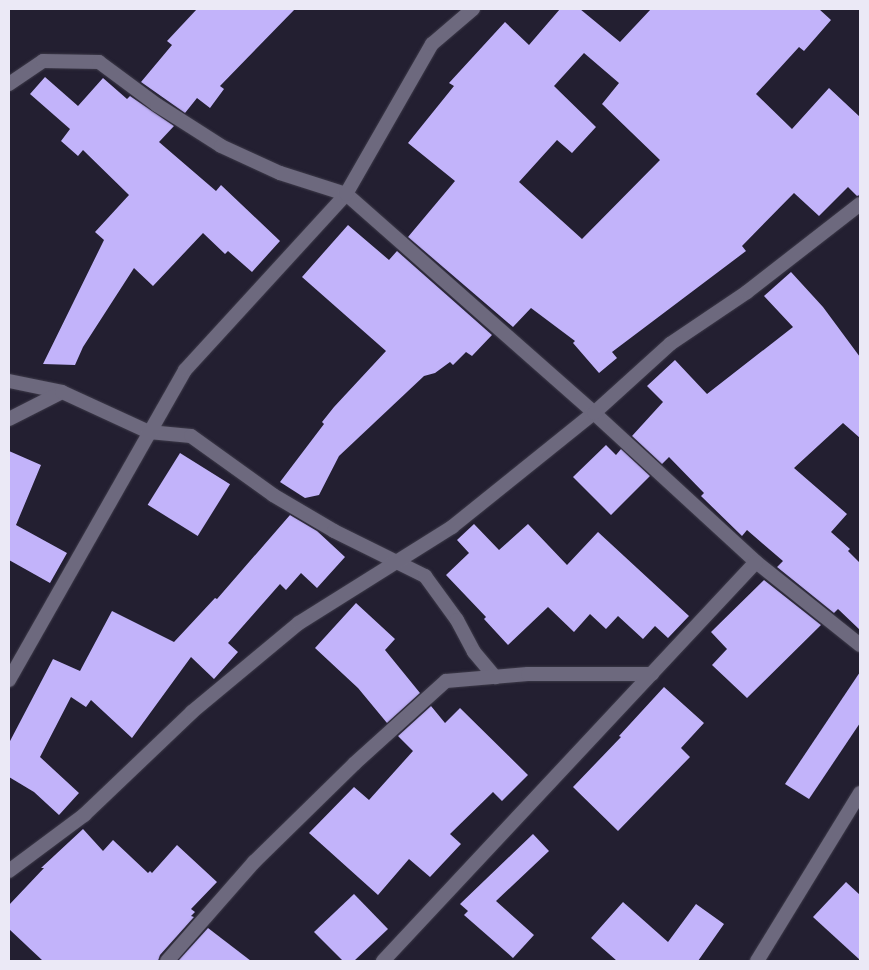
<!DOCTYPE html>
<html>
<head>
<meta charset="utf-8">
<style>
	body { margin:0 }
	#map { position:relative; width:869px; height:970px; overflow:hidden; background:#231f31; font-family:"DejaVu Sans",sans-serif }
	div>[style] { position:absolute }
	.building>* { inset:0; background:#c2b3fa; transform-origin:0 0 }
	.roads { filter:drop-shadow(0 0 1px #3d3a49) drop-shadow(0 0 1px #3d3a49) }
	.minor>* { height:14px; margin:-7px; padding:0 7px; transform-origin:7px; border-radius:7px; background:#6d697e }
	span { translate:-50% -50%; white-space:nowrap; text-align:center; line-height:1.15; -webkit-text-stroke:5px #191527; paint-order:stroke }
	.frame { position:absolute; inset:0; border:10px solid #ebe9f6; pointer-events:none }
</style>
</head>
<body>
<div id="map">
	<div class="building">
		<div style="clip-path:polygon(197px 9px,295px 9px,220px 86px,224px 89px,210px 108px,197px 98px,185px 113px,141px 82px,172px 45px,167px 41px)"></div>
		<div style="clip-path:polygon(evenodd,560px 9px,580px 9px,620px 42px,651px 9px,819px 9px,831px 20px,804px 51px,799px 47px,756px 94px,792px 129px,829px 88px,860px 117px,860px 195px,857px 196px,848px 187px,819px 216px,794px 193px,742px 246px,746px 251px,612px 352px,617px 358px,599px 373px,573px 343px,575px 341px,531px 308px,513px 327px,408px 237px,455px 181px,408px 143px,454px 86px,449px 83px,505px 22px,529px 45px,560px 9px,584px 53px,619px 83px,602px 104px,660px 160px,582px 239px,519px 182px,557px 140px,572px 153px,596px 127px,554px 86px,584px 53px)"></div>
		<div style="clip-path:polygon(45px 77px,78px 106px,103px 78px,127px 99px,130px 96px,174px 126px,159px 142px,216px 191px,221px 185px,280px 241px,252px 272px,228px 251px,225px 254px,203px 233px,153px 286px,134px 268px,83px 347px,75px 365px,43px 364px,104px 240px,95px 232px,129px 195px,83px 150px,78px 156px,61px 141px,70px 129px,30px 94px)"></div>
		<div style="clip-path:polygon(348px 225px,389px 260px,397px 251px,492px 335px,472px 356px,466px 352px,453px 365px,450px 362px,435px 373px,424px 376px,339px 456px,319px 495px,305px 498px,280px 482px,324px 424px,322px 422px,334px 407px,386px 351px,302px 277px)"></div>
		<div style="clip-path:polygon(791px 272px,823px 307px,860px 357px,860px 438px,843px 423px,794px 468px,847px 514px,831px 532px,850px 549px,848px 551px,860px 563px,860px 630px,838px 609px,834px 613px,777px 567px,783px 561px,747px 530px,742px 536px,701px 496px,704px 493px,669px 457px,662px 464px,632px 436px,663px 402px,647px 386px,675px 360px,707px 394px,793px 327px,764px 296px)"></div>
		<div style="clip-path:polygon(606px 445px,616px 455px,621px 449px,650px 476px,611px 515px,573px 477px)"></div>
		<div style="clip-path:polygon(9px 451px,41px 465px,16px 525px,67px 553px,50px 583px,9px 560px)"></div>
		<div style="left:180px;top:453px;width:59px;height:61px;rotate:32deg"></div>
		<div style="clip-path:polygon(290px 515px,317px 531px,345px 557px,317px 588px,301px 573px,286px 590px,280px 584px,228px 643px,238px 652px,214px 679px,191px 657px,132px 738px,91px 700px,86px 707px,71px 697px,40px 757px,79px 793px,59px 815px,34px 792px,9px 777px,9px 743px,53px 659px,80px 671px,112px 611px,174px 642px,215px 598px,217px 599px)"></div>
		<div style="clip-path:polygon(474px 524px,499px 550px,528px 524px,567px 565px,598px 532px,689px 616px,668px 638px,655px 626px,643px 639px,618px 616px,606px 629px,590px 614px,574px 632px,548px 607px,508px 645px,484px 619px,486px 617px,446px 575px,469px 553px,457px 540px)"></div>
		<div style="clip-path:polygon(764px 580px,821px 625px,747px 698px,712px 665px,727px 649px,711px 632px)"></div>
		<div style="clip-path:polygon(356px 603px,395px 639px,385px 650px,420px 693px,387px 723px,358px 688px,315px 648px)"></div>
		<div style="clip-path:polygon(860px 672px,860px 723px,809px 799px,785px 784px)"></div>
		<div style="clip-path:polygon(664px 687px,704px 723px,681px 748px,690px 757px,618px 831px,573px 787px,621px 737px,619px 736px)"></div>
		<div style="clip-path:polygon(431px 706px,445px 723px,460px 708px,528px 775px,502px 801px,493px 792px,450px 834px,461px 844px,430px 877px,409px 859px,378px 895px,309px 833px,354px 787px,369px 800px,413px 751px,398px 736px)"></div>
		<div style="clip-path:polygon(83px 829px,103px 851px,113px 840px,148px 873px,150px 871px,152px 873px,177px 845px,217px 882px,191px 909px,195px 912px,191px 916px,194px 917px,160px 955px,158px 961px,43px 961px,9px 929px,9px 905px,44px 868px,41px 868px)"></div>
		<div style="clip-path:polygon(533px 834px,549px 851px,496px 901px,534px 935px,513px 958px,464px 915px,468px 911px,460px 904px)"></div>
		<div style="clip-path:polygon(846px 882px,860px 895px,860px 960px,813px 917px)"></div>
		<div style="clip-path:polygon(354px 894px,388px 929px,354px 961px,343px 961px,314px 932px)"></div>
		<div style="clip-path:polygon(623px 902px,668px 942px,696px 904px,724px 924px,698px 961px,617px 961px,591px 938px)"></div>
		<div style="clip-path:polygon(208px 928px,251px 961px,178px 961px)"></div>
	</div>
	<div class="roads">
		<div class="minor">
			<div style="left:9px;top:84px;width:41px;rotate:-34.1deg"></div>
			<div style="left:43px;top:61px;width:56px;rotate:1deg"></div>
			<div style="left:99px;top:62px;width:72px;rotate:36.6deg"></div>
			<div style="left:157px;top:105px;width:76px;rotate:32.6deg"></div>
			<div style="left:221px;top:146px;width:65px;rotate:24.6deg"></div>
			<div style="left:280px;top:173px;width:69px;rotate:17.7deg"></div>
			<div style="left:346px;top:194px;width:331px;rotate:41.4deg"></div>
			<div style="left:594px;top:413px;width:220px;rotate:42.6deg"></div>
			<div style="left:756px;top:562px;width:133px;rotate:38.6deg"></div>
			<div style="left:9px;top:381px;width:54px;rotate:11.7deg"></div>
			<div style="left:9px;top:419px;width:59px;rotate:-27deg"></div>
			<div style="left:62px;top:392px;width:96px;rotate:24.7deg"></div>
			<div style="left:149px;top:432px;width:42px;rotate:5.4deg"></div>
			<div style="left:191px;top:436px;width:101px;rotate:35.7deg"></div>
			<div style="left:273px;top:495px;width:71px;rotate:30.5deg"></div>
			<div style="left:334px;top:531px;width:102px;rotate:26.3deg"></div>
			<div style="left:425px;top:576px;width:54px;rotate:54deg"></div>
			<div style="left:457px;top:620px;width:36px;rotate:62deg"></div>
			<div style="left:474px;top:652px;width:33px;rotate:50deg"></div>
			<div style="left:9px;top:680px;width:356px;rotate:-60.4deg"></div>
			<div style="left:185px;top:370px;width:239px;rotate:-47.5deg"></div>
			<div style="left:346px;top:194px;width:173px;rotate:-60.2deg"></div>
			<div style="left:432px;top:44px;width:54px;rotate:-40.5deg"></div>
			<div style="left:9px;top:871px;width:94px;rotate:-36.7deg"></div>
			<div style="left:84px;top:815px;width:149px;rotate:-43.6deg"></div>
			<div style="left:192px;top:712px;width:139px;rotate:-39.8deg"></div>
			<div style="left:299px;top:623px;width:181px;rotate:-32.1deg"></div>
			<div style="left:452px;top:527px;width:182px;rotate:-38.8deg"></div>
			<div style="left:594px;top:413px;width:103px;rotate:-42.2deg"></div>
			<div style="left:670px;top:344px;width:93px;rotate:-34deg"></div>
			<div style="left:747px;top:292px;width:143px;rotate:-37.9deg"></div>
			<div style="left:167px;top:961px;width:132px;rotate:-48.7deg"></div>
			<div style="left:254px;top:862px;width:140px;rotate:-44.4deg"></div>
			<div style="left:354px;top:764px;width:124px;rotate:-42.1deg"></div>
			<div style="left:446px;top:681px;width:82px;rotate:-4.9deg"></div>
			<div style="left:528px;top:674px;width:124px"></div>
			<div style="left:383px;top:961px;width:546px;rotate:-46.93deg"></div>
			<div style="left:757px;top:961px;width:197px;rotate:-58.5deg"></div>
		</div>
	</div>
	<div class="frame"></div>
</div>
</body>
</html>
